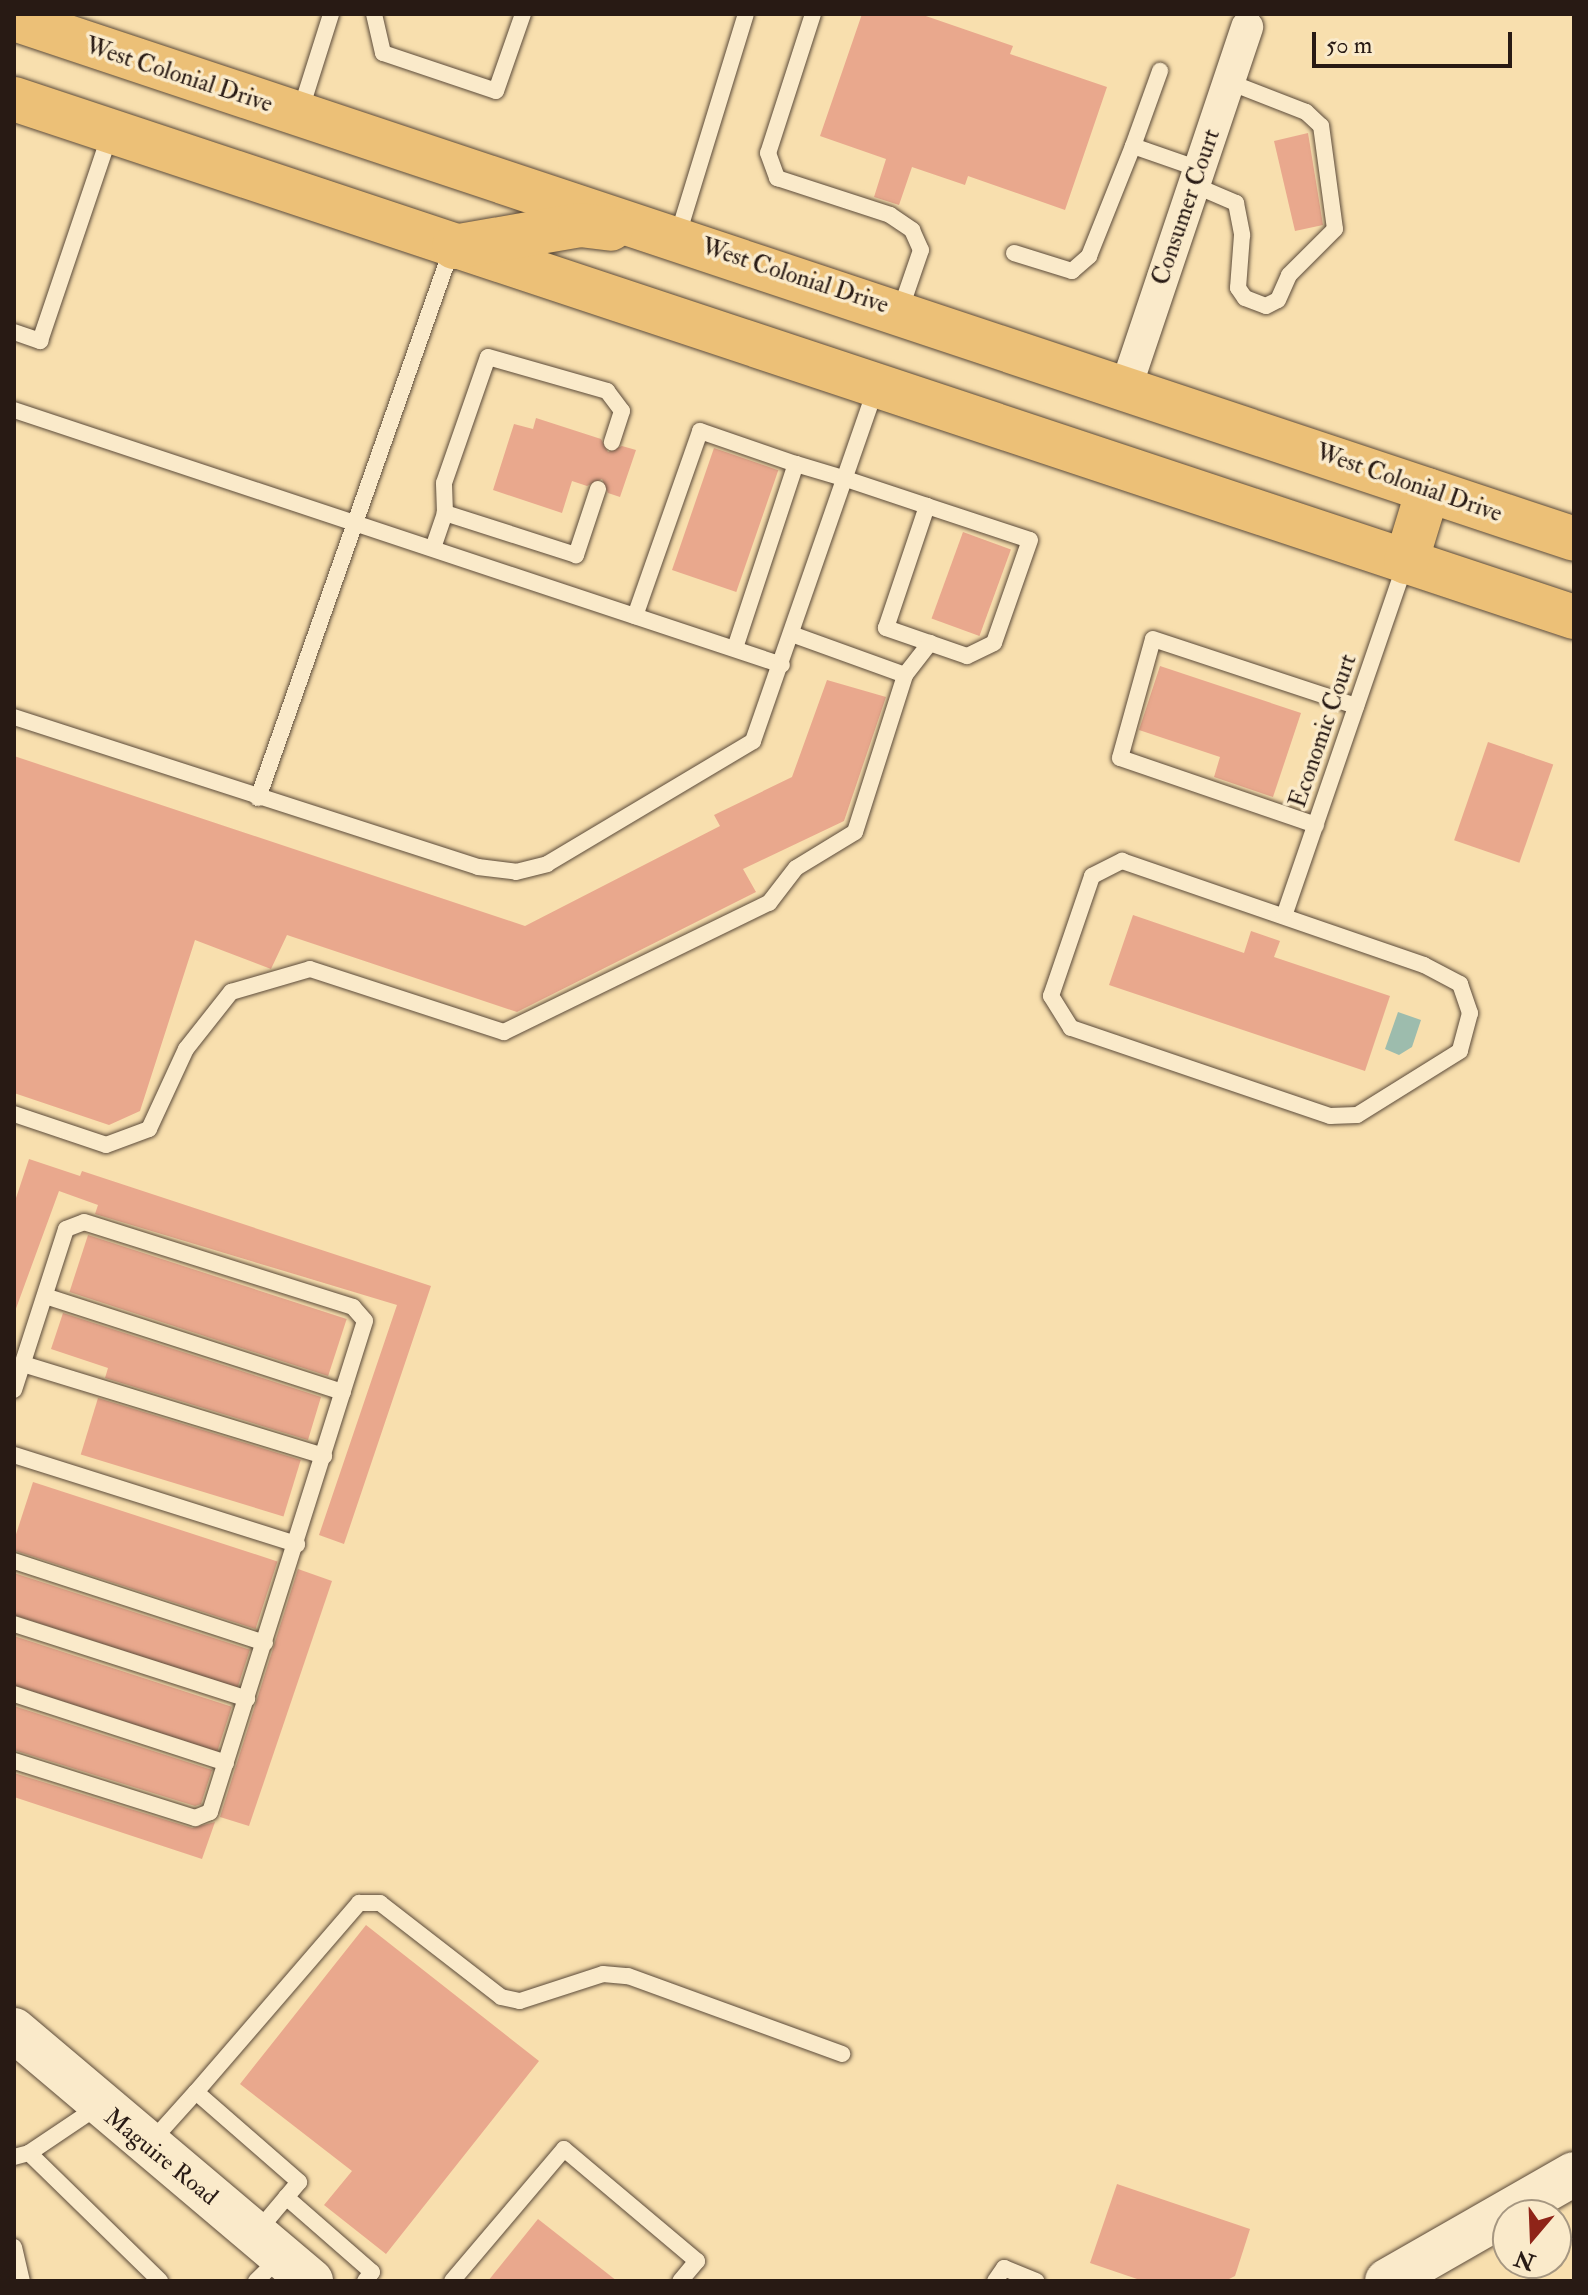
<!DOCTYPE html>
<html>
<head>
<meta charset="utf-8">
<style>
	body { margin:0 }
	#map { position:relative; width:1588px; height:2295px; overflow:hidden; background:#f8dfae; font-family:"IM FELL Double Pica",serif }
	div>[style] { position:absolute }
	.water>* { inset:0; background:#9dbcad }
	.building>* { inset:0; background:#e9a88d; transform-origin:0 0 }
	.roads { filter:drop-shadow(0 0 2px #5c4b3a) drop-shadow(0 0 2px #5c4b3a) }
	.lane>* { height:16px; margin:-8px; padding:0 8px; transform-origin:8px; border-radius:8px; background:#faeaca }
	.street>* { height:32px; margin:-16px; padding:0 16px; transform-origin:16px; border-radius:16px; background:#faeaca }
	.secondary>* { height:44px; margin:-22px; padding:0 22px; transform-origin:22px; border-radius:22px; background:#faeaca }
	.highway>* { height:44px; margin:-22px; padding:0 22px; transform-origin:22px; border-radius:22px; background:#ecc077 }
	span { translate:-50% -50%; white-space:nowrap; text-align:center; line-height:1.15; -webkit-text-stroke:7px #faeaca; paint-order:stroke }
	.street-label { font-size:24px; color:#281a14 }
	.frame { position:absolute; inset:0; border:16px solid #281a14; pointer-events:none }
	.north { position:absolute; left:1492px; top:2199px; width:80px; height:80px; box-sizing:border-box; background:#faeaca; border:2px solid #a69781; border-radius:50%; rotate:199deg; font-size:22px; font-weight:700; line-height:32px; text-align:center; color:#281a14 }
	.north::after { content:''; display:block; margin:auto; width:28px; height:36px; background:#8f2418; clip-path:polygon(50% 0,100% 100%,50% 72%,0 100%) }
	.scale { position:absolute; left:1312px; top:32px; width:200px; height:36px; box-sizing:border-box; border:4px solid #281a14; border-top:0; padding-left:10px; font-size:24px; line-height:28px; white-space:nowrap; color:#281a14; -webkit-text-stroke:6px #faeaca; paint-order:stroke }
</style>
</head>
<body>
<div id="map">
	<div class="water">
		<div style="clip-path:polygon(1398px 1012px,1421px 1020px,1412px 1047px,1399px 1055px,1385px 1049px)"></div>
	</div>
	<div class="building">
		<div style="clip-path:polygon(862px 14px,920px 14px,1013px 46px,1010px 54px,1107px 87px,1065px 210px,968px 176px,965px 185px,912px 167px,899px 205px,874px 197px,886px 159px,820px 136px)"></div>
		<div style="clip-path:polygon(1308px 133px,1323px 225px,1295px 231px,1274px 141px)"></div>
		<div style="clip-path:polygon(536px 418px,601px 439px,608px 452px,622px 446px,636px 450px,620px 497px,608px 493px,602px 479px,587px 486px,572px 481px,562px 513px,493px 490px,514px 424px,533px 429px)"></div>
		<div style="left:714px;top:448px;width:68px;height:129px;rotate:19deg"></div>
		<div style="left:963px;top:532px;width:51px;height:92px;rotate:20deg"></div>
		<div style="clip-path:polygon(1160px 666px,1301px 713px,1273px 797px,1214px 777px,1220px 757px,1139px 730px)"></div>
		<div style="clip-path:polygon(827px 680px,886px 697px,844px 821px,743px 869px,756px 892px,517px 1012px,287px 935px,271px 969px,195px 940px,140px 1111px,109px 1125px,14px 1093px,14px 756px,525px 926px,720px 826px,714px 815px,792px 777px)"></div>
		<div style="left:1488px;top:742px;width:69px;height:104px;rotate:19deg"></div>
		<div style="clip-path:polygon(1133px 915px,1244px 953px,1251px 931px,1280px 941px,1274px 957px,1390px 996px,1365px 1071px,1109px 985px)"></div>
		<div style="clip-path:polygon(29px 1159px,80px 1176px,82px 1171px,431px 1286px,344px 1544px,319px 1535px,397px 1305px,95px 1214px,98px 1205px,59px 1191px,14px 1314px,14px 1204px)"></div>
		<div style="left:88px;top:1235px;width:272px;height:60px;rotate:18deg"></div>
		<div style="clip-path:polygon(63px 1313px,321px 1397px,308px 1440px,105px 1378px,108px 1368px,51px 1349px)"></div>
		<div style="left:98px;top:1398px;width:212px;height:59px;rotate:17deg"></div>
		<div style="left:33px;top:1482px;width:257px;height:71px;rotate:18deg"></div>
		<div style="clip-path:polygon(298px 1569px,332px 1581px,249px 1826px,220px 1817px)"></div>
		<div style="left:14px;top:1573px;width:248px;height:40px;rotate:18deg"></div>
		<div style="left:14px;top:1636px;width:229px;height:47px;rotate:18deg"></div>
		<div style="clip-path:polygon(14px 1706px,212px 1770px,201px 1804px,195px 1806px,14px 1750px)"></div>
		<div style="clip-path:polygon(14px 1773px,192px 1828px,215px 1822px,202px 1859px,14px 1797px)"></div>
		<div style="clip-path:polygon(366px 1925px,539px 2061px,386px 2254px,324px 2205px,352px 2171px,240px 2084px)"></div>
		<div style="clip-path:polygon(1117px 2184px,1250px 2229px,1235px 2276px,1225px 2281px,1143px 2281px,1090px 2263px)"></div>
		<div style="clip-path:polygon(538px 2219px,617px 2281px,488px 2281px)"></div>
	</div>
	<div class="roads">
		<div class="lane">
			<div style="left:374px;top:14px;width:40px;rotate:77deg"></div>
			<div style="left:383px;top:53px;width:119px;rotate:18.6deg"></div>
			<div style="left:496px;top:91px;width:82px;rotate:-70.7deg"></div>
			<div style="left:813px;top:14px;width:146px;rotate:107.9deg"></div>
			<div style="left:768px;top:153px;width:27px;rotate:70deg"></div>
			<div style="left:777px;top:178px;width:119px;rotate:18.1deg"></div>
			<div style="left:890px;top:215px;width:27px;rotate:34deg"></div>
			<div style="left:912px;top:230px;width:22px;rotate:66deg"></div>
			<div style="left:921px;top:250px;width:65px;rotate:109deg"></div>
			<div style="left:300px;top:112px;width:103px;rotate:-72.4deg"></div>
			<div style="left:1133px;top:146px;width:80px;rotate:-70.2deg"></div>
			<div style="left:1194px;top:185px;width:46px;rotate:23.2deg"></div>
			<div style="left:1236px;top:203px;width:33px;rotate:79deg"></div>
			<div style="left:1242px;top:235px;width:53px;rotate:94.3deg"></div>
			<div style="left:1238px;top:288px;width:12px;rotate:55deg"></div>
			<div style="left:1245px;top:298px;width:22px;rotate:21deg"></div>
			<div style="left:1266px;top:306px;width:13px;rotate:-27deg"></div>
			<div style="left:1278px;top:300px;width:27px;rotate:-66deg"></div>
			<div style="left:1289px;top:275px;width:65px;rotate:-45deg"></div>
			<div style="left:1335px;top:229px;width:104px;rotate:-97.7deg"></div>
			<div style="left:1321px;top:126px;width:21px;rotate:-137deg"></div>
			<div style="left:1306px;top:112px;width:83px;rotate:-158.7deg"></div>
			<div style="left:677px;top:238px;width:234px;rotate:-72.9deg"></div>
			<div style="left:1014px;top:253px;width:61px;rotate:17.2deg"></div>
			<div style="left:1072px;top:271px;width:23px;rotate:-41deg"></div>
			<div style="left:1089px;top:256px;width:118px;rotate:-68.2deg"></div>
			<div style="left:1133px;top:146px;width:70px;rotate:19.2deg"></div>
			<div style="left:14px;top:332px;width:28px;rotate:19deg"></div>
			<div style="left:40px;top:341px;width:219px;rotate:-71.3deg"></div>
			<div style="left:14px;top:410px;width:809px;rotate:18.37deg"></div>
			<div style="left:598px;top:489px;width:70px;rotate:108.4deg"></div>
			<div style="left:576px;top:555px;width:138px;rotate:-162.2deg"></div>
			<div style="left:445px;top:513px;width:30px;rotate:-92deg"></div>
			<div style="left:444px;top:483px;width:133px;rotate:-70.8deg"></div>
			<div style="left:488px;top:357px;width:124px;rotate:15.9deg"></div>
			<div style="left:607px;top:391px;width:25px;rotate:53deg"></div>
			<div style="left:622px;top:411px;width:33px;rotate:108deg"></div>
			<div style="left:433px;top:548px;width:37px;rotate:-71deg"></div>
			<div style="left:635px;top:616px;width:196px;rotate:-70.6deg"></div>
			<div style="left:700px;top:431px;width:102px;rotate:19deg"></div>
			<div style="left:735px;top:648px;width:194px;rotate:-71.7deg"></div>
			<div style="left:796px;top:464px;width:52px;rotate:16.7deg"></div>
			<div style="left:846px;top:479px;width:85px;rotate:18.4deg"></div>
			<div style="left:927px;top:506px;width:108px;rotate:18.3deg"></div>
			<div style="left:1030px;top:540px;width:109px;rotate:109.3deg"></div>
			<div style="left:994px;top:643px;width:30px;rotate:154deg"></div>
			<div style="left:967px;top:656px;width:86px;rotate:-160.9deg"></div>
			<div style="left:886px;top:628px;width:129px;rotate:-71.4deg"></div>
			<div style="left:905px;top:675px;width:41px;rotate:-52deg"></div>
			<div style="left:14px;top:717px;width:488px;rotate:17.9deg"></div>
			<div style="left:478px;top:867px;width:38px;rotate:7deg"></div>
			<div style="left:516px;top:872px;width:32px;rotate:-14deg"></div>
			<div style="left:547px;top:864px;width:240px;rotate:-30.8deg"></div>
			<div style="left:753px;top:741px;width:374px;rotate:-70.8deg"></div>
			<div style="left:258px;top:798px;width:583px;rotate:-70.57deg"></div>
			<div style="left:1316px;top:825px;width:207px;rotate:-161.1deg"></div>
			<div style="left:1120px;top:758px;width:123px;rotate:-74.5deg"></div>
			<div style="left:1153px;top:639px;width:214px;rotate:18.3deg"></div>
			<div style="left:1122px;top:861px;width:319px;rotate:19deg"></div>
			<div style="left:1424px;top:965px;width:41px;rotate:27.8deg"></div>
			<div style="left:1460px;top:984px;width:31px;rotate:71deg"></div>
			<div style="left:1470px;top:1013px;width:39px;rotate:105deg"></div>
			<div style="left:1460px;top:1051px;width:121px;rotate:148.1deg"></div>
			<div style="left:1357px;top:1115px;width:27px;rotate:178deg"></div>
			<div style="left:1330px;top:1116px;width:274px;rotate:-161.2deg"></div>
			<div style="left:1071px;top:1028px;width:38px;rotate:-122deg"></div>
			<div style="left:1051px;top:996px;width:127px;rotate:-71.1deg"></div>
			<div style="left:1092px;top:876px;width:34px;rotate:-27deg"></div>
			<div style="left:1284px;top:916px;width:374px;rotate:-71deg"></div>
			<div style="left:14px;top:1114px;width:97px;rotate:18.6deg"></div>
			<div style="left:106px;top:1145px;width:46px;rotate:-20.4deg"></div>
			<div style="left:149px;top:1129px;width:88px;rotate:-65.2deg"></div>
			<div style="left:186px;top:1049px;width:73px;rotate:-51.7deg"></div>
			<div style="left:231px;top:992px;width:82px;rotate:-16.2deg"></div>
			<div style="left:310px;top:969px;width:204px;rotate:18deg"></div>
			<div style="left:504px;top:1032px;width:295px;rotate:-26deg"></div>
			<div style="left:769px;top:903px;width:44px;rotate:-52.4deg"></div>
			<div style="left:796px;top:868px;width:69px;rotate:-31.4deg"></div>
			<div style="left:855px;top:832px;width:165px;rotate:-72.3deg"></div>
			<div style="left:905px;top:675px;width:120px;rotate:-160.1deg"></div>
			<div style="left:45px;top:1296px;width:313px;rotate:17.9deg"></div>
			<div style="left:23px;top:1364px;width:315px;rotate:17deg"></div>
			<div style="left:14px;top:1390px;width:169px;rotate:-72.1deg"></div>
			<div style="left:66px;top:1229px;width:19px;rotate:-21deg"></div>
			<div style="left:84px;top:1222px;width:282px;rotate:17.5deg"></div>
			<div style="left:353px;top:1307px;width:18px;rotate:49deg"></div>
			<div style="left:365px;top:1321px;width:515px;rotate:107.52deg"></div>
			<div style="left:210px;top:1812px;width:16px;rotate:158deg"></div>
			<div style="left:195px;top:1818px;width:190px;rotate:-162.5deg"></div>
			<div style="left:14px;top:1455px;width:297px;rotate:17.5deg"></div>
			<div style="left:14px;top:1561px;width:264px;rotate:18.1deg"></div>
			<div style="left:14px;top:1624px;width:245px;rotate:17.8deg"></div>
			<div style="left:14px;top:1694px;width:223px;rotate:18deg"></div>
			<div style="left:196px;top:2092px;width:250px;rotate:-49.2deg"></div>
			<div style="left:359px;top:1903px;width:21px"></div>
			<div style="left:380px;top:1903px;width:153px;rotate:37.8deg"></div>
			<div style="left:501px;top:1997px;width:19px;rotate:12deg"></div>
			<div style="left:520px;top:2001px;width:87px;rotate:-18deg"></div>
			<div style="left:603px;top:1974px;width:25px;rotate:5deg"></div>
			<div style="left:628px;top:1976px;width:228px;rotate:20deg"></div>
			<div style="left:150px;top:2143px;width:69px;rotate:-48deg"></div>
			<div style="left:196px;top:2092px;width:137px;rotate:41.1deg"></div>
			<div style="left:299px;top:2182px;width:67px;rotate:130.1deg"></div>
			<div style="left:29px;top:2153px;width:183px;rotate:44.3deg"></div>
			<div style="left:14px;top:2157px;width:16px;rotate:-15deg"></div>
			<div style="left:29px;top:2153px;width:84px;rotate:-33.9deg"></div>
			<div style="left:286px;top:2197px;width:114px;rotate:41.1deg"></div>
			<div style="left:372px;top:2272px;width:11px;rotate:128deg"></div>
			<div style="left:14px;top:2247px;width:35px;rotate:77deg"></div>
			<div style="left:256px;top:2281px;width:33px;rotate:-44deg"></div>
			<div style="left:452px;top:2281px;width:173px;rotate:-49.7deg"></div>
			<div style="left:564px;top:2149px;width:174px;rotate:40.1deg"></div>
			<div style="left:697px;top:2261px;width:26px;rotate:130deg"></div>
			<div style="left:995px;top:2281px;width:16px;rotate:-55deg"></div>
			<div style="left:1004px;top:2268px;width:35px;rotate:22deg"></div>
		</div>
		<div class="street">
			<div style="left:1126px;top:387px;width:380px;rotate:-71.4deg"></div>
		</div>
		<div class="secondary">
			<div style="left:14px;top:2030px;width:389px;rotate:40.2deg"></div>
			<div style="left:1387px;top:2281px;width:215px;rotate:-29.8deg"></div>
		</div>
		<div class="highway">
			<div style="left:14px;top:19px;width:1644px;rotate:18.43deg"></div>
			<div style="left:14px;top:99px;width:1644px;rotate:18.37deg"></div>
			<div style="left:454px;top:247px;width:128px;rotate:-9.9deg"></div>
			<div style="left:580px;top:225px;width:31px;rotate:7deg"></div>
			<div style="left:1406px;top:562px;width:75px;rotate:-73deg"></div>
		</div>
	</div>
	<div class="street-label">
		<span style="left:179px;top:75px;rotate:18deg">West Colonial Drive</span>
		<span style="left:1186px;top:207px;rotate:-71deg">Consumer Court</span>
		<span style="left:795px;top:276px;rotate:18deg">West Colonial Drive</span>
		<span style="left:1409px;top:483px;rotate:19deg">West Colonial Drive</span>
		<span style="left:1323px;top:731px;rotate:-71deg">Economic Court</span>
		<span style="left:161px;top:2157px;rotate:39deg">Maguire Road</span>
	</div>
	<div class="frame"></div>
	<div class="north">N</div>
	<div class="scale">50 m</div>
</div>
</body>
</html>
